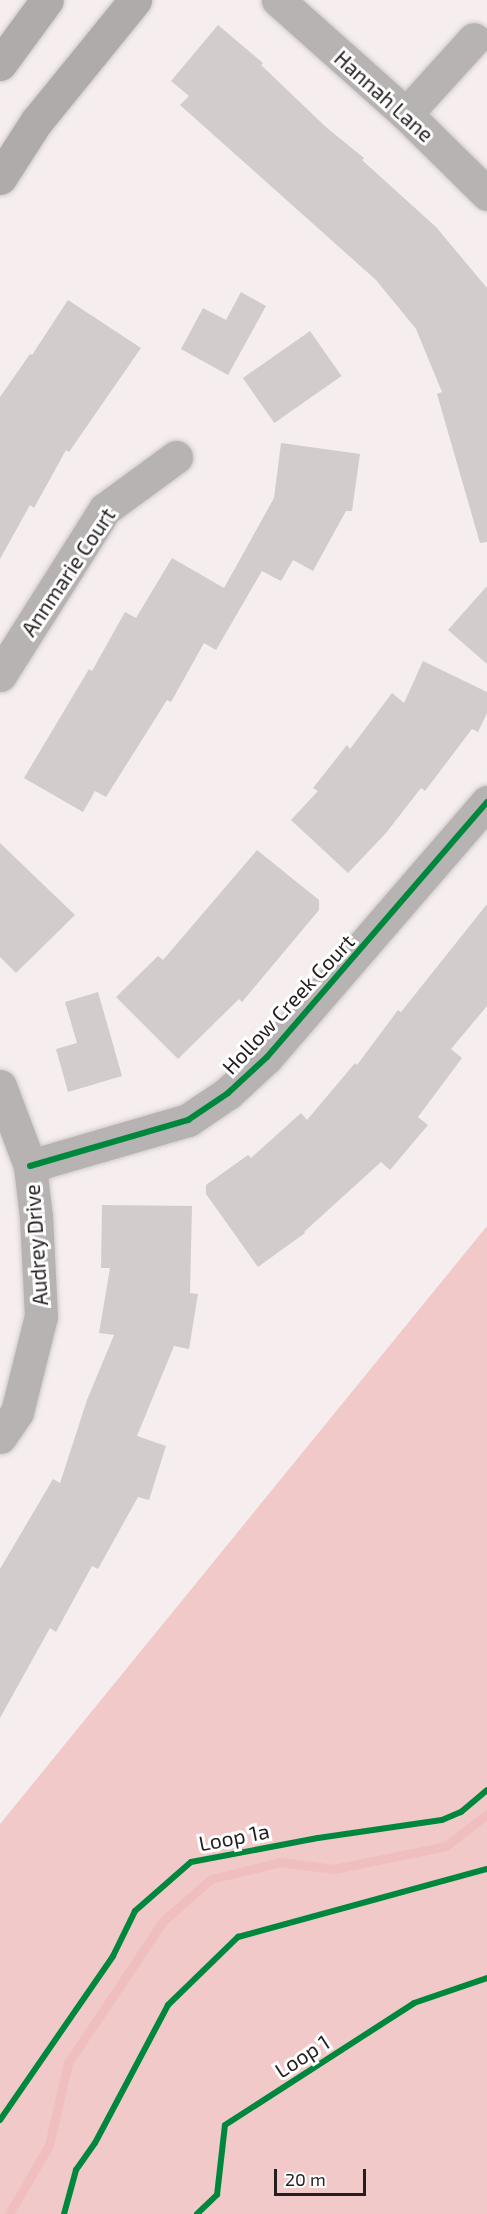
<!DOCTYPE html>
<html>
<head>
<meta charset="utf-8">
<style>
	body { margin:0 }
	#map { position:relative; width:487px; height:2214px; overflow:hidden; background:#f6eeee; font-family:"Exo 2",sans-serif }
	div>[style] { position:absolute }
	.forest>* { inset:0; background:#f1c9c9 }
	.stream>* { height:9px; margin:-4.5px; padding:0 4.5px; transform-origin:4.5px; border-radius:4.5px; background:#f0bebe }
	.building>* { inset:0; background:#d2cccc; transform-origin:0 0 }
	.roads { filter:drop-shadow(0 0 2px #cfcaca) drop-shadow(0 0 2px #cfcaca) }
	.minor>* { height:33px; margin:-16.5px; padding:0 16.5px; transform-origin:16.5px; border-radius:16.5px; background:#b6b3b2 }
	.major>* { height:33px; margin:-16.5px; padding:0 16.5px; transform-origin:16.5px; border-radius:16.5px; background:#afabab }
	.cycleway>* { height:6px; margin:-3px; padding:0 3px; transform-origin:3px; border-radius:3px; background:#00873e }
	span { translate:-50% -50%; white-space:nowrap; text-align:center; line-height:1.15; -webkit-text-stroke:6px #fff; paint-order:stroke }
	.street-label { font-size:21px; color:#241f1f }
	.scale { position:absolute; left:274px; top:2169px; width:92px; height:27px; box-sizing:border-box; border:3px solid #241f1f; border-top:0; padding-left:8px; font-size:18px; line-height:21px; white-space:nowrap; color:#241f1f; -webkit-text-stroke:4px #fff; paint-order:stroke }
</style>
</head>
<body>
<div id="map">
	<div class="forest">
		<div style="clip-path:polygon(487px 1226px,487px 2214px,0 2214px,0 1824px)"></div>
	</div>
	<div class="stream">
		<div style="left:9px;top:2214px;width:80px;rotate:-59.9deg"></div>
		<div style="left:49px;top:2145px;width:84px;rotate:-77deg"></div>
		<div style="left:68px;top:2063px;width:171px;rotate:-56.2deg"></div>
		<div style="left:163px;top:1921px;width:64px;rotate:-41.2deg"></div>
		<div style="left:211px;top:1879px;width:71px;rotate:-13.8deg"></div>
		<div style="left:280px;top:1862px;width:54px;rotate:7.4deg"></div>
		<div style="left:334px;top:1869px;width:114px;rotate:-11.6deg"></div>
		<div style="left:446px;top:1846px;width:52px;rotate:-38deg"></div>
	</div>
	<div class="building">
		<div style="clip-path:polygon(218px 25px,263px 63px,261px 65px,327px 128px,364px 158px,362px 160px,436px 227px,487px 288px,487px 542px,480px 543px,437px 394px,442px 392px,416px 329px,376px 280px,180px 105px,189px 96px,171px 81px)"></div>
		<div style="clip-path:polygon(241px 292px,266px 306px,228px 375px,181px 349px,203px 308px,226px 320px)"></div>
		<div style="clip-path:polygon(68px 300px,141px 348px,69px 452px,66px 450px,34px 508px,30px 505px,0 559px,0 397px,30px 354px,32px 355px)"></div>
		<div style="left:310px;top:331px;width:55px;height:82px;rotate:55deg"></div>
		<div style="clip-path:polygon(281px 443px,360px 454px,352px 511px,346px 511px,313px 571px,293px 560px,281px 581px,262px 571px,216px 650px,204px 643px,171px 702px,167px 700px,106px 797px,95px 791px,83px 812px,24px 778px,89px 669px,92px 671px,125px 612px,136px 618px,172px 558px,224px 588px,274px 498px)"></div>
		<div style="clip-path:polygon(487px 586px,487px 664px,448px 630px)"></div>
		<div style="clip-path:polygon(423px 661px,487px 692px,487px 713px,478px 732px,472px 729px,425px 791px,421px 788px,386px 833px,348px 873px,291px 820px,318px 791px,313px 788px,347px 745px,350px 749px,392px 693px,404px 703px)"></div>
		<div style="clip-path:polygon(0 843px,75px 915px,16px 973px,0 957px)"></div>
		<div style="clip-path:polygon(257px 850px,319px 900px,319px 910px,242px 1002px,239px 999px,178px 1059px,116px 997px,158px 956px,163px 960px)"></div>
		<div style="clip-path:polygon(487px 904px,487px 1006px,451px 1049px,462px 1058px,418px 1117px,428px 1125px,390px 1170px,381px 1162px,304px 1232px,305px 1233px,258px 1267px,206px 1194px,206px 1185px,248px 1155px,251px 1158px,301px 1113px,307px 1120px,355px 1063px,357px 1065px,398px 1010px,401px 1012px)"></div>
		<div style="clip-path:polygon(98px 992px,122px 1076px,68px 1092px,56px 1049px,77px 1043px,65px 1002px)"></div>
		<div style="clip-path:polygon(102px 1205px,192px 1206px,190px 1293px,198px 1294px,189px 1349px,174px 1346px,137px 1436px,166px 1446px,149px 1500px,138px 1497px,98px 1569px,92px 1566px,56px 1632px,50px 1628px,0 1718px,0 1569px,53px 1479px,60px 1483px,87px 1400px,114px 1335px,99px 1333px,110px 1268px,101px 1268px)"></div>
	</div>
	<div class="roads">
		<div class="minor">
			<div style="left:278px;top:0;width:171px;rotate:41.7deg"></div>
			<div style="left:406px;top:114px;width:114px;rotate:44.6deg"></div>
			<div style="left:406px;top:114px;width:101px;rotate:-47.8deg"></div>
			<div style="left:0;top:675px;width:196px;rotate:-57.7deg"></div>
			<div style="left:105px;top:509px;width:88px;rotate:-36.2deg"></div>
			<div style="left:0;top:1086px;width:85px;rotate:69.4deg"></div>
			<div style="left:30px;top:1166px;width:51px;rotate:83.3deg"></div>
			<div style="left:36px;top:1217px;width:99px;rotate:87.1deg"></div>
			<div style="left:41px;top:1316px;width:99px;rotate:104deg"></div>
			<div style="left:17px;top:1412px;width:30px;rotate:124deg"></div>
			<div style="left:30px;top:1166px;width:165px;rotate:-16.2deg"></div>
			<div style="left:188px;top:1120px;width:48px;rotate:-34deg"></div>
			<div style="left:228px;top:1093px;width:53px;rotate:-42.7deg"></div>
			<div style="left:267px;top:1057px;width:337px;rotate:-49.2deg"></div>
		</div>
		<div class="major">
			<div style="left:0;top:64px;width:79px;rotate:-53.7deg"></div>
			<div style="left:0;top:178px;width:67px;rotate:-57.3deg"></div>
			<div style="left:36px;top:122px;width:157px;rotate:-50.9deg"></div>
		</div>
	</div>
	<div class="cycleway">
		<div style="left:30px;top:1166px;width:165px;rotate:-16.2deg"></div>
		<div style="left:188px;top:1120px;width:48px;rotate:-34deg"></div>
		<div style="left:228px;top:1093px;width:53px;rotate:-42.7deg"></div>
		<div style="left:267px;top:1057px;width:337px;rotate:-49.2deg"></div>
		<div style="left:0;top:2120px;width:199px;rotate:-55.4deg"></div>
		<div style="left:113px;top:1956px;width:50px;rotate:-63.9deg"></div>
		<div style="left:135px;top:1911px;width:74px;rotate:-41.2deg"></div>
		<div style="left:191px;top:1862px;width:129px;rotate:-10.7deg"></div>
		<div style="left:318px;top:1838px;width:125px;rotate:-8.3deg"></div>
		<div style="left:442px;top:1820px;width:21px;rotate:-23deg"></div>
		<div style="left:461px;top:1812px;width:34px;rotate:-40deg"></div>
		<div style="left:64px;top:2214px;width:46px;rotate:-74.7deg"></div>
		<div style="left:76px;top:2170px;width:33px;rotate:-55deg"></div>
		<div style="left:95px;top:2143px;width:156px;rotate:-62.1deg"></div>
		<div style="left:168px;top:2005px;width:98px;rotate:-44.2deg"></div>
		<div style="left:238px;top:1937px;width:258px;rotate:-15.3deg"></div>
		<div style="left:197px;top:2214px;width:28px;rotate:-44deg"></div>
		<div style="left:217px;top:2195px;width:70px;rotate:-83.5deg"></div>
		<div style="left:225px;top:2125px;width:225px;rotate:-32.8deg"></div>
		<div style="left:414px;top:2003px;width:77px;rotate:-18.9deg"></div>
	</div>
	<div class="street-label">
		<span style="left:384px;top:96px;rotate:42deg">Hannah Lane</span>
		<span style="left:68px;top:572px;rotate:-56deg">Annmarie Court</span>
		<span style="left:288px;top:1004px;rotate:-47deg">Hollow Creek Court</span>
		<span style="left:36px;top:1245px;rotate:-94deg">Audrey Drive</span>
		<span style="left:234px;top:1837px;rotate:-11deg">Loop 1a</span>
		<span style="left:302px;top:2056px;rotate:-33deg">Loop 1</span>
	</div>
	<div class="scale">20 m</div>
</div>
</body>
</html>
